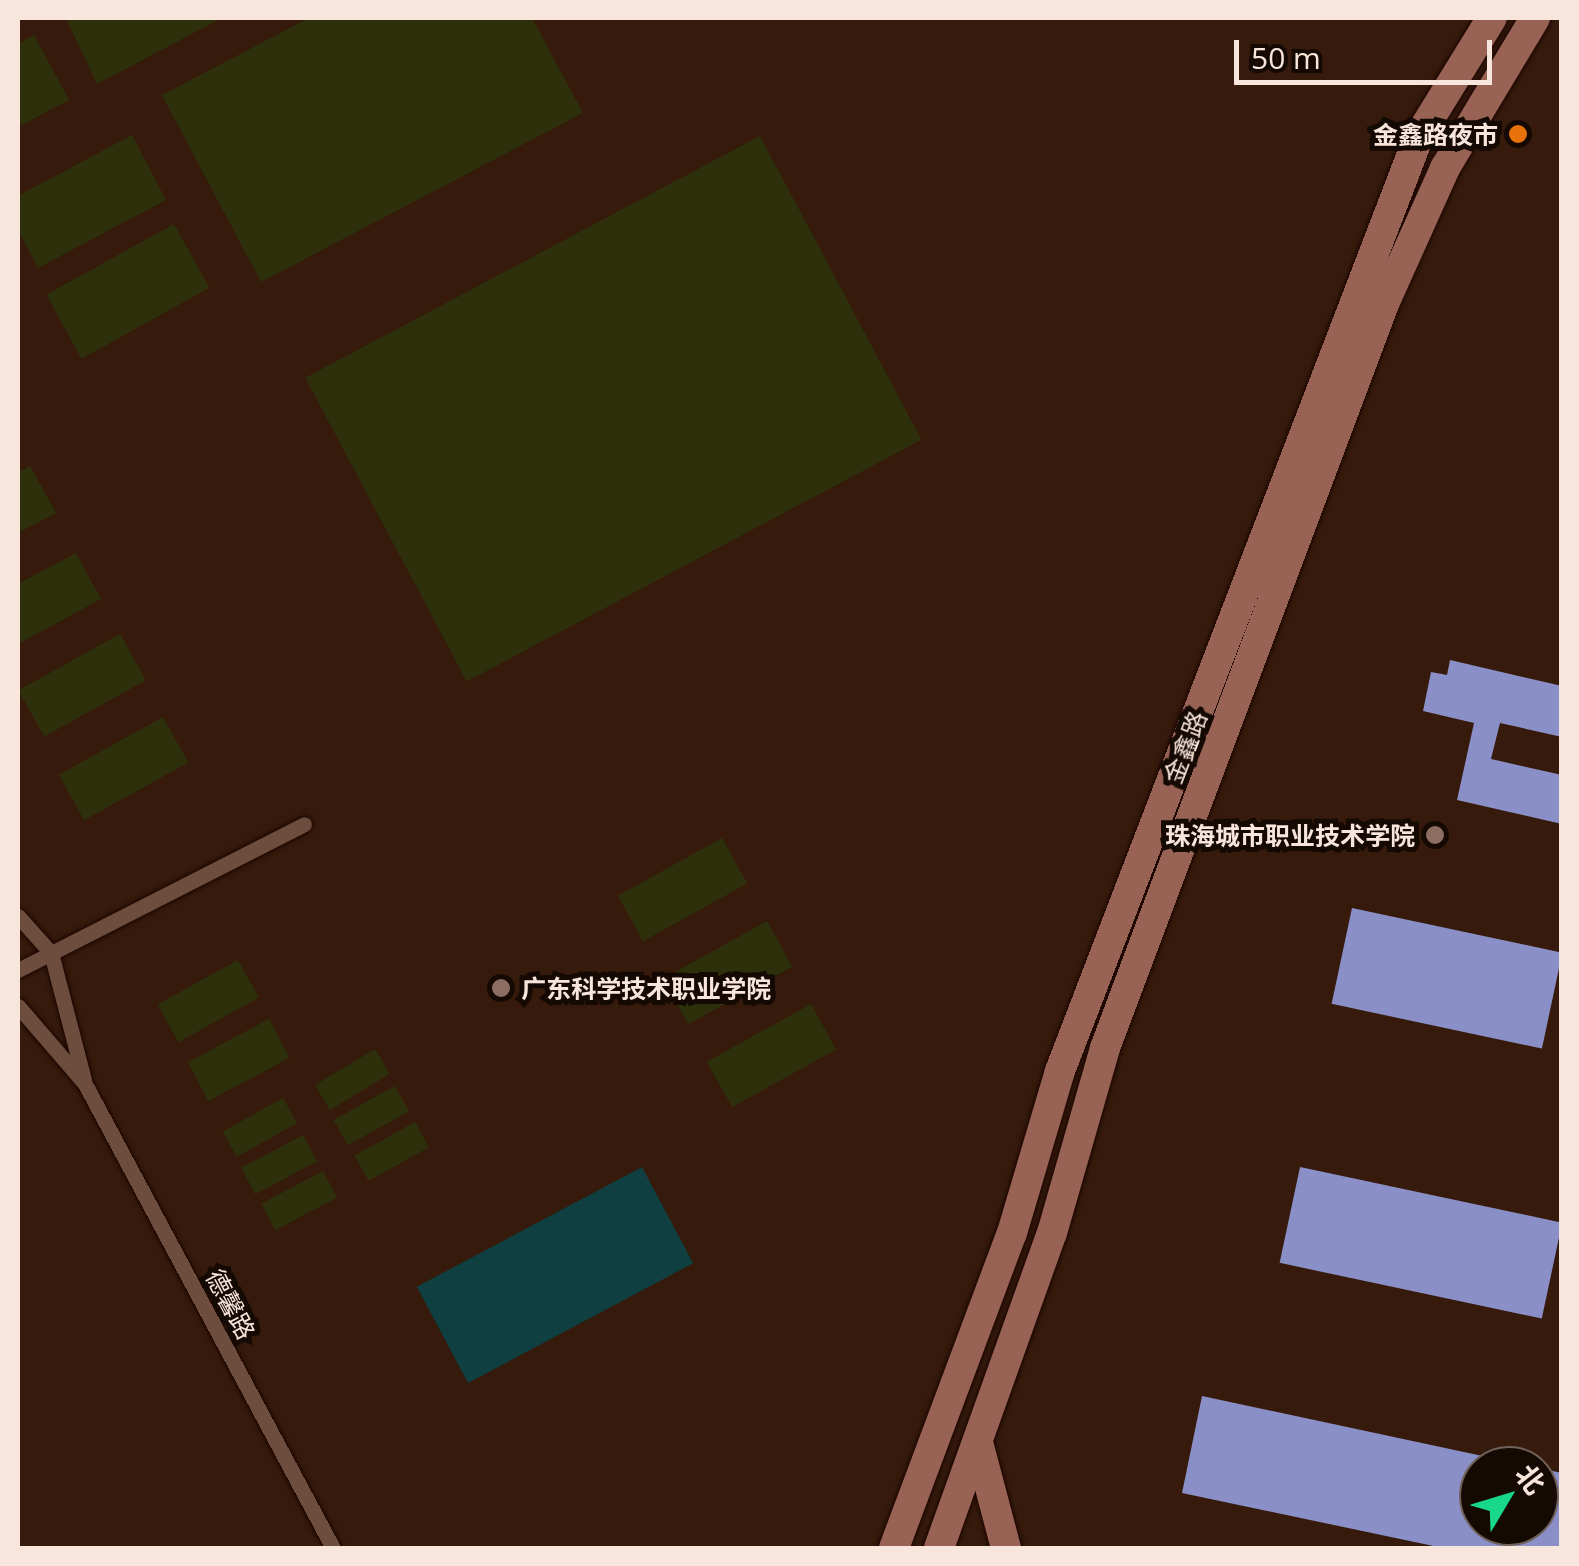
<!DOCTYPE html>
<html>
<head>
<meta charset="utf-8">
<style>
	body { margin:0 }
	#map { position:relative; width:1579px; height:1566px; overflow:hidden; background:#361b0c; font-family:"Open Sans","Noto Sans SC",sans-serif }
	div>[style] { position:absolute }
	.green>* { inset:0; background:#2d300b; transform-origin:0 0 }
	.water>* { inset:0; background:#0f3f40; transform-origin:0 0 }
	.building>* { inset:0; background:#8b8fc7; transform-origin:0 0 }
	.roads { filter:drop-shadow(0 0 2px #1c0500) drop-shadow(0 0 2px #1c0500) }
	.lane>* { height:15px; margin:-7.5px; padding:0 7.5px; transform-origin:7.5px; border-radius:7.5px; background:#6d4e3e }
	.secondary>* { height:30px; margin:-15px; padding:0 15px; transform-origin:15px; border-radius:15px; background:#986254 }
	.dots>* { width:28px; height:28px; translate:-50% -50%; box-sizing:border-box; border:5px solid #150904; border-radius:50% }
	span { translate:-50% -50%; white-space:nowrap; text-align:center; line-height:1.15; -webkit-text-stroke:10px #150904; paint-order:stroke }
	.poi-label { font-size:25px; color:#f8e5dc; font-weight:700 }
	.right { translate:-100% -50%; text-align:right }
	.left { translate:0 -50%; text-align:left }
	.street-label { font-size:25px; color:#f8e5dc }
	.frame { position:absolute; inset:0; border:20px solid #f8e5dc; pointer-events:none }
	.north { position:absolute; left:1459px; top:1446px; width:100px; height:100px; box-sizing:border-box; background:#150904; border:2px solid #70615a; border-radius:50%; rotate:52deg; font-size:28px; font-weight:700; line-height:40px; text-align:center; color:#f8e5dc }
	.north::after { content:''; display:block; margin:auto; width:35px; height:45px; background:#18d989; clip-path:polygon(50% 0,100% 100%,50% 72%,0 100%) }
	.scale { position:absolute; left:1234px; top:40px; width:258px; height:45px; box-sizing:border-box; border:5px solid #f8e5dc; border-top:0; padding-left:12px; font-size:30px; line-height:35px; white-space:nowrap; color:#f8e5dc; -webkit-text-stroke:8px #150904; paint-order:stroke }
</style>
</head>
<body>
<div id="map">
	<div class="green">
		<div style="clip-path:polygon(66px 18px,222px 18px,97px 84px)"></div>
		<div style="clip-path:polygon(309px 18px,532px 18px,583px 113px,261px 282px,162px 95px)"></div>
		<div style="clip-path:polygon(34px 35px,69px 100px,18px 127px,18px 44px)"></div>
		<div style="clip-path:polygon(132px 135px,166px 200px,38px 268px,18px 230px,18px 196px)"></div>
		<div style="left:760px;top:136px;width:344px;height:515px;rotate:62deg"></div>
		<div style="left:174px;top:224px;width:73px;height:146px;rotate:61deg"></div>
		<div style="clip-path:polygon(30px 466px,56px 513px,18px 533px,18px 473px)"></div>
		<div style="clip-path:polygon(76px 553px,101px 599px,18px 644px,18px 584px)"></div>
		<div style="left:120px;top:634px;width:53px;height:116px;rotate:61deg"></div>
		<div style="left:163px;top:717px;width:52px;height:119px;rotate:61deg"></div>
		<div style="left:722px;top:838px;width:52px;height:119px;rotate:61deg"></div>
		<div style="left:767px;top:921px;width:52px;height:119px;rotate:61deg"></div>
		<div style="left:238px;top:960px;width:43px;height:92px;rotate:61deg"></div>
		<div style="left:811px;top:1004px;width:52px;height:119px;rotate:61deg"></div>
		<div style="left:269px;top:1019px;width:44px;height:92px;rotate:62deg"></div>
		<div style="left:375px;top:1049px;width:29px;height:70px;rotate:59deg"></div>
		<div style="left:395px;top:1086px;width:29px;height:70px;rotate:61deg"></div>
		<div style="left:283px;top:1098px;width:29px;height:69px;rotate:61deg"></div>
		<div style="left:415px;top:1122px;width:29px;height:69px;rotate:61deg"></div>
		<div style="left:303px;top:1135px;width:30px;height:70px;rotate:62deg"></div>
		<div style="left:323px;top:1171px;width:30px;height:70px;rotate:62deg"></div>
	</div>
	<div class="water">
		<div style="left:642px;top:1167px;width:109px;height:255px;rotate:62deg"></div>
	</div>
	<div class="building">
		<div style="clip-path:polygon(1450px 660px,1562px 686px,1562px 737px,1500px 723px,1491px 759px,1562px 775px,1562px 824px,1457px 800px,1474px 723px,1423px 711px,1431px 672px,1447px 675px)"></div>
		<div style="left:1352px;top:908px;width:215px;height:98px;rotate:12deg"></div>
		<div style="left:1300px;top:1167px;width:268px;height:98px;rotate:12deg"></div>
		<div style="clip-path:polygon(1202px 1396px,1520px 1464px,1479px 1466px,1479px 1526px,1539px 1526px,1539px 1468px,1562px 1473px,1562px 1548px,1443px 1548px,1182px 1493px)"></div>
	</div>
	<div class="roads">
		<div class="lane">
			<div style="left:18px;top:916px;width:50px;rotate:48.3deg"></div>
			<div style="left:51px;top:953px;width:131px;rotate:75.4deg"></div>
			<div style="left:18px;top:970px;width:321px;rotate:-27deg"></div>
			<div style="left:18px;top:1006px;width:103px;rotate:49.3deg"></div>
			<div style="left:85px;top:1084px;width:526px;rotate:61.88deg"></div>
		</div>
		<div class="secondary">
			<div style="left:979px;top:1446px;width:106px;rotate:75.2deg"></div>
			<div style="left:894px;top:1548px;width:336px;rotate:-69.5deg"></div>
			<div style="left:1012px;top:1233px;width:169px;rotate:-73.5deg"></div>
			<div style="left:1060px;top:1071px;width:1002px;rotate:-69deg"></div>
			<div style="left:1419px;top:136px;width:139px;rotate:-58.3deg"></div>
			<div style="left:939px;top:1548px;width:335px;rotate:-70.3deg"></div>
			<div style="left:1052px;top:1233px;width:192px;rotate:-74deg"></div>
			<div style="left:1105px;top:1048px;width:795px;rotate:-69.44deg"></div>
			<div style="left:1384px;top:304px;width:149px;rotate:-65.8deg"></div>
			<div style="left:1445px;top:168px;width:175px;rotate:-59deg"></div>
		</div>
	</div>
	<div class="dots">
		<div style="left:1518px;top:134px;background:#e8710a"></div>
		<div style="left:1435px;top:835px;background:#8d6e63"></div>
		<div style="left:501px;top:988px;background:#8d6e63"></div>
	</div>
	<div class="poi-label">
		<span class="right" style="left:1498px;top:134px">金鑫路夜市</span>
		<span class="right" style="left:1415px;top:835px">珠海城市职业技术学院</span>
		<span class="left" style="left:521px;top:988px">广东科学技术职业学院</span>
	</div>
	<div class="street-label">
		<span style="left:1185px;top:747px;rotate:-69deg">金鑫路</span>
		<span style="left:231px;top:1304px;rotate:62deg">德馨路</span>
	</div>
	<div class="frame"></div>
	<div class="north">北</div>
	<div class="scale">50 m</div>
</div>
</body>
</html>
